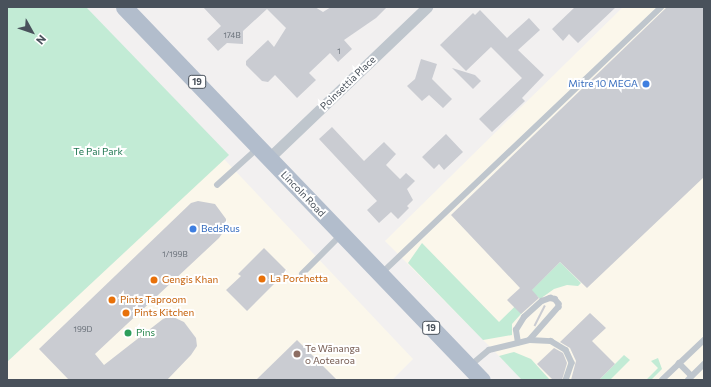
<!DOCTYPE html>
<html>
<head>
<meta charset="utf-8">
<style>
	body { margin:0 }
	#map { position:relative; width:711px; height:387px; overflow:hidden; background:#f2f0f0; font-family:Commissioner,sans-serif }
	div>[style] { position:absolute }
	.commercial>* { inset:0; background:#fbf7eb }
	.green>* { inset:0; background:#c2ebd5 }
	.building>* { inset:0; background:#caccd2; transform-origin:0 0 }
	.service>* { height:5.5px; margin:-2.75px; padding:0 2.75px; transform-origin:2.75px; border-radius:2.75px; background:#bfc6cd }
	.minor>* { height:11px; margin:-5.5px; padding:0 5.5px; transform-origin:5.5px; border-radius:5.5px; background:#bfc6cd }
	.primary>* { height:17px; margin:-8.5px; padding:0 8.5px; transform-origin:8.5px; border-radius:8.5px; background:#b2bdcc }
	.dots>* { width:11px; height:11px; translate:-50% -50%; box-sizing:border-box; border:2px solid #fff; border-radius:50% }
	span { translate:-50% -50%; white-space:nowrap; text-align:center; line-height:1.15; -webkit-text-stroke:4px #fff; paint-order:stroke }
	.number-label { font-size:8px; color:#697079 }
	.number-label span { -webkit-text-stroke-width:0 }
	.shield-label span { padding:1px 3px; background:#fff; border:1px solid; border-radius:3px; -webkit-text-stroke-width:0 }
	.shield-label { font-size:9px; color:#49515b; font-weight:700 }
	.street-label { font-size:10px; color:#49515b }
	.shop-label { font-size:10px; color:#366cbe }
	.right { translate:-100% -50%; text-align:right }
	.left { translate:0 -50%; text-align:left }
	.park-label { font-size:10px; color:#207752 }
	.food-label { font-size:10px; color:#c56008 }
	.leisure-label { font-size:10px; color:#27864d }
	.education-label { font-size:10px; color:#785e54 }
	.frame { position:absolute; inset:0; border:8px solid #49515b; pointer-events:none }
	.north { position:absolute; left:12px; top:12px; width:40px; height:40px; -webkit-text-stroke:3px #fff; paint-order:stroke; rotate:130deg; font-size:11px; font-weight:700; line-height:16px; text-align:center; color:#49515b }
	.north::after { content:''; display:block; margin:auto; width:14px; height:18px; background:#49515b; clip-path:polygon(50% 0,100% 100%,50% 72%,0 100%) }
</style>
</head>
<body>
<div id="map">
	<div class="commercial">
		<div style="clip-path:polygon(623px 7px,704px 7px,704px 380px,523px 380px,385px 241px)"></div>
		<div style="clip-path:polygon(224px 159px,413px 359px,392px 380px,7px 380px,7px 362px)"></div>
	</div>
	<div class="green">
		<div style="clip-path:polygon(7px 7px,86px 7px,229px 155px,7px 362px)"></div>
		<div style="clip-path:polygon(422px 243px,499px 322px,560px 262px,581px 283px,578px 286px,567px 285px,554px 289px,540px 299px,537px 296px,512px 324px,512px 335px,483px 340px,408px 263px)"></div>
		<div style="clip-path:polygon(514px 352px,531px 359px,550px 380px,522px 380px,499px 356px)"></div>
		<div style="clip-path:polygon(624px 355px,630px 360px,610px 380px,599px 380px)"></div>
		<div style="clip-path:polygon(658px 358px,662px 369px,651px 380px,646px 380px,658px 368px,651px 361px)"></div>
	</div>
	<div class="building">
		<div style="clip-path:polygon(203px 7px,315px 7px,323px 12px,331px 7px,387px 7px,376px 18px,344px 40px,352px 49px,338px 62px,330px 53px,309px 73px,316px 80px,297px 98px,275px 75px,268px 82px,262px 81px,246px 65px,246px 61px,268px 40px,274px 47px,286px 28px,267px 9px,243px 31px,243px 44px,227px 43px,218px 51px,207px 39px,221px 26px)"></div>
		<div style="clip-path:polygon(575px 7px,616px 7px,578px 43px,569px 34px,563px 41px,552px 29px)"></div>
		<div style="clip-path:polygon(667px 7px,704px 7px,704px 177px,587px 288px,560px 262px,532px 290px,539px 298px,521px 314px,507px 300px,520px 288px,451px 215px)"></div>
		<div style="clip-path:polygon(480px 10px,507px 38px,529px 18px,540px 30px,518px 50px,544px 75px,522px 98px,525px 101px,492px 132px,479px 119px,522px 78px,491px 47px,466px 71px,440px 45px,473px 13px,475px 15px)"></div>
		<div style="clip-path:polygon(421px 59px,437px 64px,432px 79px,452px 99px,443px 108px,429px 95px,422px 101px,407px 86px,415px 79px)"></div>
		<div style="clip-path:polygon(452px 68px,475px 75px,481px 81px,473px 89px)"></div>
		<div style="clip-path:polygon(332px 127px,364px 161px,384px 142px,396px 154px,386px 165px,400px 179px,406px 173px,415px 181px,407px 189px,413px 200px,407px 206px,409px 208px,398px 219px,391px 212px,379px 223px,367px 210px,377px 201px,319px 139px)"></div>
		<div style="clip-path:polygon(446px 134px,463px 152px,444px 170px,439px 164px,434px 169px,422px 157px)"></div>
		<div style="clip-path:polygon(198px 201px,215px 204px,226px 219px,226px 228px,219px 238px,95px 354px,104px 365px,163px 319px,171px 316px,184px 322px,196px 338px,197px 346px,191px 355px,167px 380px,69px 380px,39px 349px,191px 203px)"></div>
		<div style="clip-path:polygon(264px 248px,287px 271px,247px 311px,226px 290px,241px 276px,238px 274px)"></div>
		<div style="left:544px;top:305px;width:2px;height:23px;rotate:27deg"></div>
		<div style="clip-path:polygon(590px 313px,606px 328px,592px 341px,615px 364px,599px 380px,571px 380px,576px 361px,570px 348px,560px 342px)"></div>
		<div style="clip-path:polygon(297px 340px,337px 380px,256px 380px)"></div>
		<div style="clip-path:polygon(554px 348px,563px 353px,567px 363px,562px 380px,553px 380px,537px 364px)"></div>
	</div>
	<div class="service">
		<div style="left:217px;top:185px;width:54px;rotate:-42deg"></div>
		<div style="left:382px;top:273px;width:385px;rotate:-43.6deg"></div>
		<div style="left:302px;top:274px;width:55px;rotate:-45deg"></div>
		<div style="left:518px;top:343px;width:13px;rotate:-99deg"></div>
		<div style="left:516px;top:330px;width:15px;rotate:-58deg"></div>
		<div style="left:524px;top:317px;width:24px;rotate:-42deg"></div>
		<div style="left:542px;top:301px;width:9px;rotate:-21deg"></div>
		<div style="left:550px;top:298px;width:5px;rotate:11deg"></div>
		<div style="left:555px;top:299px;width:6px;rotate:51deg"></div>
		<div style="left:559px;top:304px;width:3px;rotate:90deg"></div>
		<div style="left:559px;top:307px;width:44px;rotate:131.3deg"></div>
		<div style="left:679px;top:363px;width:18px;rotate:45deg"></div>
		<div style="left:471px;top:365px;width:23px;rotate:-40deg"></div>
		<div style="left:489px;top:350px;width:42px;rotate:-13.7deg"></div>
		<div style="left:530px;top:340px;width:21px;rotate:3deg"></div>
		<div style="left:551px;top:341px;width:17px;rotate:31deg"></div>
		<div style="left:566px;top:350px;width:14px;rotate:65deg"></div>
		<div style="left:572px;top:363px;width:18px;rotate:109deg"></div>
		<div style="left:662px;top:380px;width:58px;rotate:-43.6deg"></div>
		<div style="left:688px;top:380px;width:23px;rotate:-45deg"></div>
	</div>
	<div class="minor">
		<div style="left:269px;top:158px;width:219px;rotate:-43.7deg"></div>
	</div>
	<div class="primary">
		<div style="left:124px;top:7px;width:517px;rotate:46.18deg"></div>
	</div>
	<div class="dots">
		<div style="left:646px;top:84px;background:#3f7fe0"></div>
		<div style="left:193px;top:229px;background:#3f7fe0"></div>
		<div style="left:262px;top:279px;background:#e8710a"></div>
		<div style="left:154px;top:280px;background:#e8710a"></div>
		<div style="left:112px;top:300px;background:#e8710a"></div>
		<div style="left:126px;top:313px;background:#e8710a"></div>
		<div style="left:128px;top:333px;background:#2e9e5b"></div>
		<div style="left:297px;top:354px;background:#8d6e63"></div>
	</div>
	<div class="number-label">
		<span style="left:232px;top:36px">174B</span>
		<span style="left:339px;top:52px">1</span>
		<span style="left:175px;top:255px">1/199B</span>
		<span style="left:83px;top:330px">199D</span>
	</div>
	<div class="shield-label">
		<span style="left:197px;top:82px">19</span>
		<span style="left:431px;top:328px">19</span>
	</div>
	<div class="street-label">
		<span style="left:348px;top:83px;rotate:-44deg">Poinsettia Place</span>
		<span style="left:303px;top:194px;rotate:46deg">Lincoln Road</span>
	</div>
	<div class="shop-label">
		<span class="right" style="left:638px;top:84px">Mitre 10 MEGA</span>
		<span class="left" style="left:201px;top:229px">BedsRus</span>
	</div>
	<div class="park-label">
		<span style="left:98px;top:152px">Te Pai Park</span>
	</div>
	<div class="food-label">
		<span class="left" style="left:270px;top:279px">La Porchetta</span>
		<span class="left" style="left:162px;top:280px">Gengis Khan</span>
		<span class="left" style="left:120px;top:300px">Pints Taproom</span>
		<span class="left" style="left:134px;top:313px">Pints Kitchen</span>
	</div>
	<div class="leisure-label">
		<span class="left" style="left:136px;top:333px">Pins</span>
	</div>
	<div class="education-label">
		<span class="left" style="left:305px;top:354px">Te Wānanga<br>o Aotearoa</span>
	</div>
	<div class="frame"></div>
	<div class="north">N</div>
</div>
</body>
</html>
